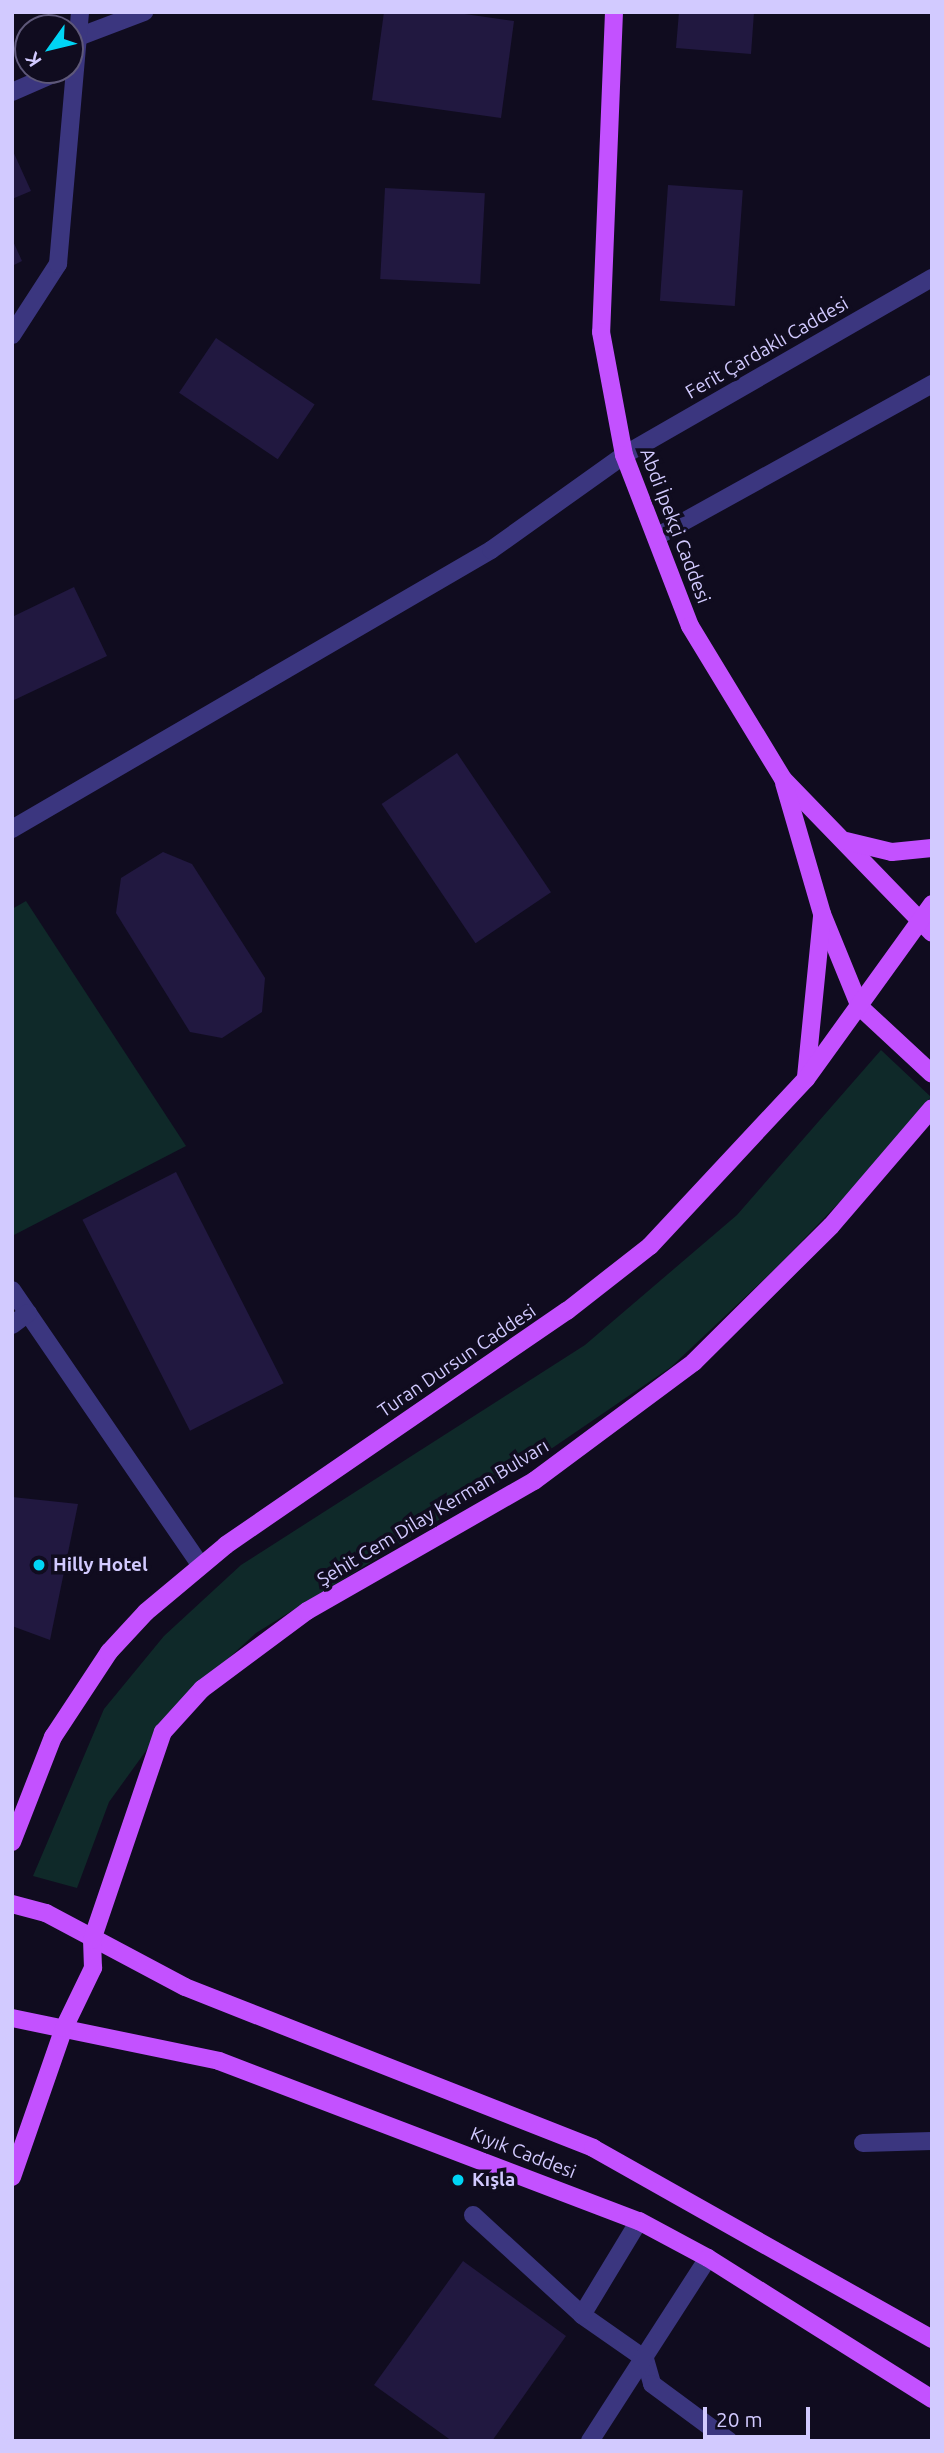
<!DOCTYPE html>
<html>
<head>
<meta charset="utf-8">
<style>
	body { margin:0 }
	#map { position:relative; width:944px; height:2453px; overflow:hidden; background:#100c1f; font-family:Ubuntu,sans-serif }
	div>[style] { position:absolute }
	.green>* { inset:0; background:#0f2929 }
	.building>* { inset:0; background:#211840; transform-origin:0 0 }
	.minor>* { height:18px; margin:-9px; padding:0 9px; transform-origin:9px; border-radius:9px; background:#3b367f }
	.major>* { height:18px; margin:-9px; padding:0 9px; transform-origin:9px; border-radius:9px; background:#c351ff }
	.dots>* { width:19px; height:19px; translate:-50% -50%; box-sizing:border-box; border:4px solid #100c1f; border-radius:50% }
	span { translate:-50% -50%; white-space:nowrap; text-align:center; line-height:1.15; -webkit-text-stroke:7px #100c1f; paint-order:stroke }
	.street-label { font-size:19px; color:#d2caff }
	.poi-label { font-size:19px; color:#d2caff; font-weight:700 }
	.left { translate:0 -50%; text-align:left }
	.frame { position:absolute; inset:0; border:14px solid #d2caff; pointer-events:none }
	.north { position:absolute; left:14px; top:14px; width:70px; height:70px; box-sizing:border-box; background:#100c1f; border:2px solid #5e5879; border-radius:50%; rotate:236deg; font-size:19px; font-weight:700; line-height:28px; text-align:center; color:#d2caff }
	.north::after { content:''; display:block; margin:auto; width:24px; height:32px; background:#00d5f5; clip-path:polygon(50% 0,100% 100%,50% 72%,0 100%) }
	.scale { position:absolute; left:703px; top:2407px; width:107px; height:32px; box-sizing:border-box; border:4px solid #d2caff; border-top:0; padding-left:9px; font-size:21px; line-height:24px; white-space:nowrap; color:#d2caff; -webkit-text-stroke:5px #100c1f; paint-order:stroke }
</style>
</head>
<body>
<div id="map">
	<div class="green">
		<div style="clip-path:polygon(26px 901px,186px 1146px,12px 1236px,12px 909px)"></div>
		<div style="clip-path:polygon(881px 1050px,931px 1097px,855px 1186px,776px 1268px,671px 1367px,526px 1466px,256px 1633px,182px 1701px,109px 1802px,77px 1888px,33px 1876px,104px 1709px,164px 1636px,241px 1565px,585px 1345px,737px 1215px)"></div>
	</div>
	<div class="building">
		<div style="clip-path:polygon(384px 12px,451px 12px,514px 21px,501px 118px,372px 100px)"></div>
		<div style="clip-path:polygon(679px 12px,754px 12px,751px 54px,676px 48px)"></div>
		<div style="clip-path:polygon(12px 149px,31px 191px,12px 199px)"></div>
		<div style="left:668px;top:185px;width:75px;height:116px;rotate:4deg"></div>
		<div style="left:385px;top:188px;width:100px;height:91px;rotate:3deg"></div>
		<div style="clip-path:polygon(12px 239px,22px 261px,12px 266px)"></div>
		<div style="left:216px;top:338px;width:119px;height:66px;rotate:34deg"></div>
		<div style="clip-path:polygon(74px 587px,107px 656px,12px 701px,12px 617px)"></div>
		<div style="left:457px;top:753px;width:168px;height:91px;rotate:56deg"></div>
		<div style="clip-path:polygon(163px 852px,192px 864px,265px 978px,262px 1012px,222px 1038px,190px 1032px,116px 913px,121px 878px)"></div>
		<div style="left:176px;top:1172px;width:237px;height:105px;rotate:63deg"></div>
		<div style="clip-path:polygon(12px 1497px,78px 1504px,50px 1640px,12px 1626px)"></div>
		<div style="clip-path:polygon(463px 2261px,566px 2336px,492px 2441px,452px 2441px,374px 2385px)"></div>
	</div>
	<div class="minor">
		<div style="left:78px;top:37px;width:71px;rotate:-20.7deg"></div>
		<div style="left:12px;top:92px;width:55px;rotate:-23.7deg"></div>
		<div style="left:12px;top:335px;width:85px;rotate:-57.1deg"></div>
		<div style="left:58px;top:264px;width:253px;rotate:-85deg"></div>
		<div style="left:656px;top:537px;width:316px;rotate:-29deg"></div>
		<div style="left:12px;top:829px;width:554px;rotate:-30.22deg"></div>
		<div style="left:491px;top:550px;width:163px;rotate:-35.5deg"></div>
		<div style="left:624px;top:455px;width:355px;rotate:-29.9deg"></div>
		<div style="left:12px;top:1290px;width:333px;rotate:55.6deg"></div>
		<div style="left:12px;top:1325px;width:20px;rotate:-37deg"></div>
		<div style="left:863px;top:2143px;width:69px;rotate:-1.7deg"></div>
		<div style="left:473px;top:2215px;width:148px;rotate:42.5deg"></div>
		<div style="left:582px;top:2315px;width:77px;rotate:34.9deg"></div>
		<div style="left:582px;top:2315px;width:110px;rotate:-58.8deg"></div>
		<div style="left:645px;top:2359px;width:26px;rotate:74deg"></div>
		<div style="left:652px;top:2384px;width:96px;rotate:36.5deg"></div>
		<div style="left:590px;top:2441px;width:218px;rotate:-57.2deg"></div>
	</div>
	<div class="major">
		<div style="left:614px;top:12px;width:320px;rotate:92.3deg"></div>
		<div style="left:601px;top:332px;width:125px;rotate:79.4deg"></div>
		<div style="left:624px;top:455px;width:183px;rotate:68.9deg"></div>
		<div style="left:690px;top:626px;width:179px;rotate:58.7deg"></div>
		<div style="left:783px;top:779px;width:214px;rotate:45.9deg"></div>
		<div style="left:784px;top:783px;width:136px;rotate:73.8deg"></div>
		<div style="left:822px;top:914px;width:100px;rotate:67.8deg"></div>
		<div style="left:860px;top:1007px;width:98px;rotate:42.9deg"></div>
		<div style="left:846px;top:841px;width:47px;rotate:13.4deg"></div>
		<div style="left:892px;top:852px;width:40px;rotate:-5.7deg"></div>
		<div style="left:806px;top:1077px;width:161px;rotate:-84.3deg"></div>
		<div style="left:12px;top:1842px;width:113px;rotate:-68.7deg"></div>
		<div style="left:53px;top:1737px;width:102px;rotate:-56.6deg"></div>
		<div style="left:109px;top:1652px;width:54px;rotate:-47.2deg"></div>
		<div style="left:146px;top:1612px;width:104px;rotate:-39.9deg"></div>
		<div style="left:226px;top:1545px;width:414px;rotate:-34.5deg"></div>
		<div style="left:567px;top:1311px;width:105px;rotate:-38.1deg"></div>
		<div style="left:650px;top:1246px;width:229px;rotate:-47deg"></div>
		<div style="left:806px;top:1079px;width:216px;rotate:-54.2deg"></div>
		<div style="left:12px;top:1904px;width:35px;rotate:15deg"></div>
		<div style="left:46px;top:1913px;width:157px;rotate:28deg"></div>
		<div style="left:185px;top:1987px;width:439px;rotate:21.5deg"></div>
		<div style="left:593px;top:2148px;width:389px;rotate:29.4deg"></div>
		<div style="left:12px;top:2018px;width:211px;rotate:11.7deg"></div>
		<div style="left:219px;top:2061px;width:449px;rotate:20.9deg"></div>
		<div style="left:639px;top:2221px;width:78px;rotate:28.2deg"></div>
		<div style="left:708px;top:2258px;width:265px;rotate:32.2deg"></div>
		<div style="left:12px;top:2177px;width:158px;rotate:-70.8deg"></div>
		<div style="left:64px;top:2028px;width:67px;rotate:-64.2deg"></div>
		<div style="left:93px;top:1968px;width:28px;rotate:-92deg"></div>
		<div style="left:92px;top:1940px;width:220px;rotate:-71.2deg"></div>
		<div style="left:163px;top:1732px;width:58px;rotate:-47.8deg"></div>
		<div style="left:202px;top:1689px;width:131px;rotate:-36.6deg"></div>
		<div style="left:307px;top:1611px;width:262px;rotate:-29.8deg"></div>
		<div style="left:534px;top:1481px;width:199px;rotate:-36.6deg"></div>
		<div style="left:694px;top:1362px;width:193px;rotate:-44.8deg"></div>
		<div style="left:831px;top:1226px;width:155px;rotate:-49.4deg"></div>
	</div>
	<div class="dots">
		<div style="left:39px;top:1565px;background:#00d5f5"></div>
		<div style="left:458px;top:2180px;background:#00d5f5"></div>
	</div>
	<div class="street-label">
		<span style="left:767px;top:348px;rotate:-30deg">Ferit Çardaklı Caddesi</span>
		<span style="left:675px;top:526px;rotate:69deg">Abdi İpekçi Caddesi</span>
		<span style="left:457px;top:1361px;rotate:-34deg">Turan Dursun Caddesi</span>
		<span style="left:433px;top:1513px;rotate:-31deg">Şehit Cem Dilay Kerman Bulvarı</span>
		<span style="left:523px;top:2153px;rotate:21deg">Kıyık Caddesi</span>
	</div>
	<div class="poi-label">
		<span class="left" style="left:53px;top:1565px">Hilly Hotel</span>
		<span class="left" style="left:472px;top:2180px">Kışla</span>
	</div>
	<div class="frame"></div>
	<div class="north">K</div>
	<div class="scale">20 m</div>
</div>
</body>
</html>
